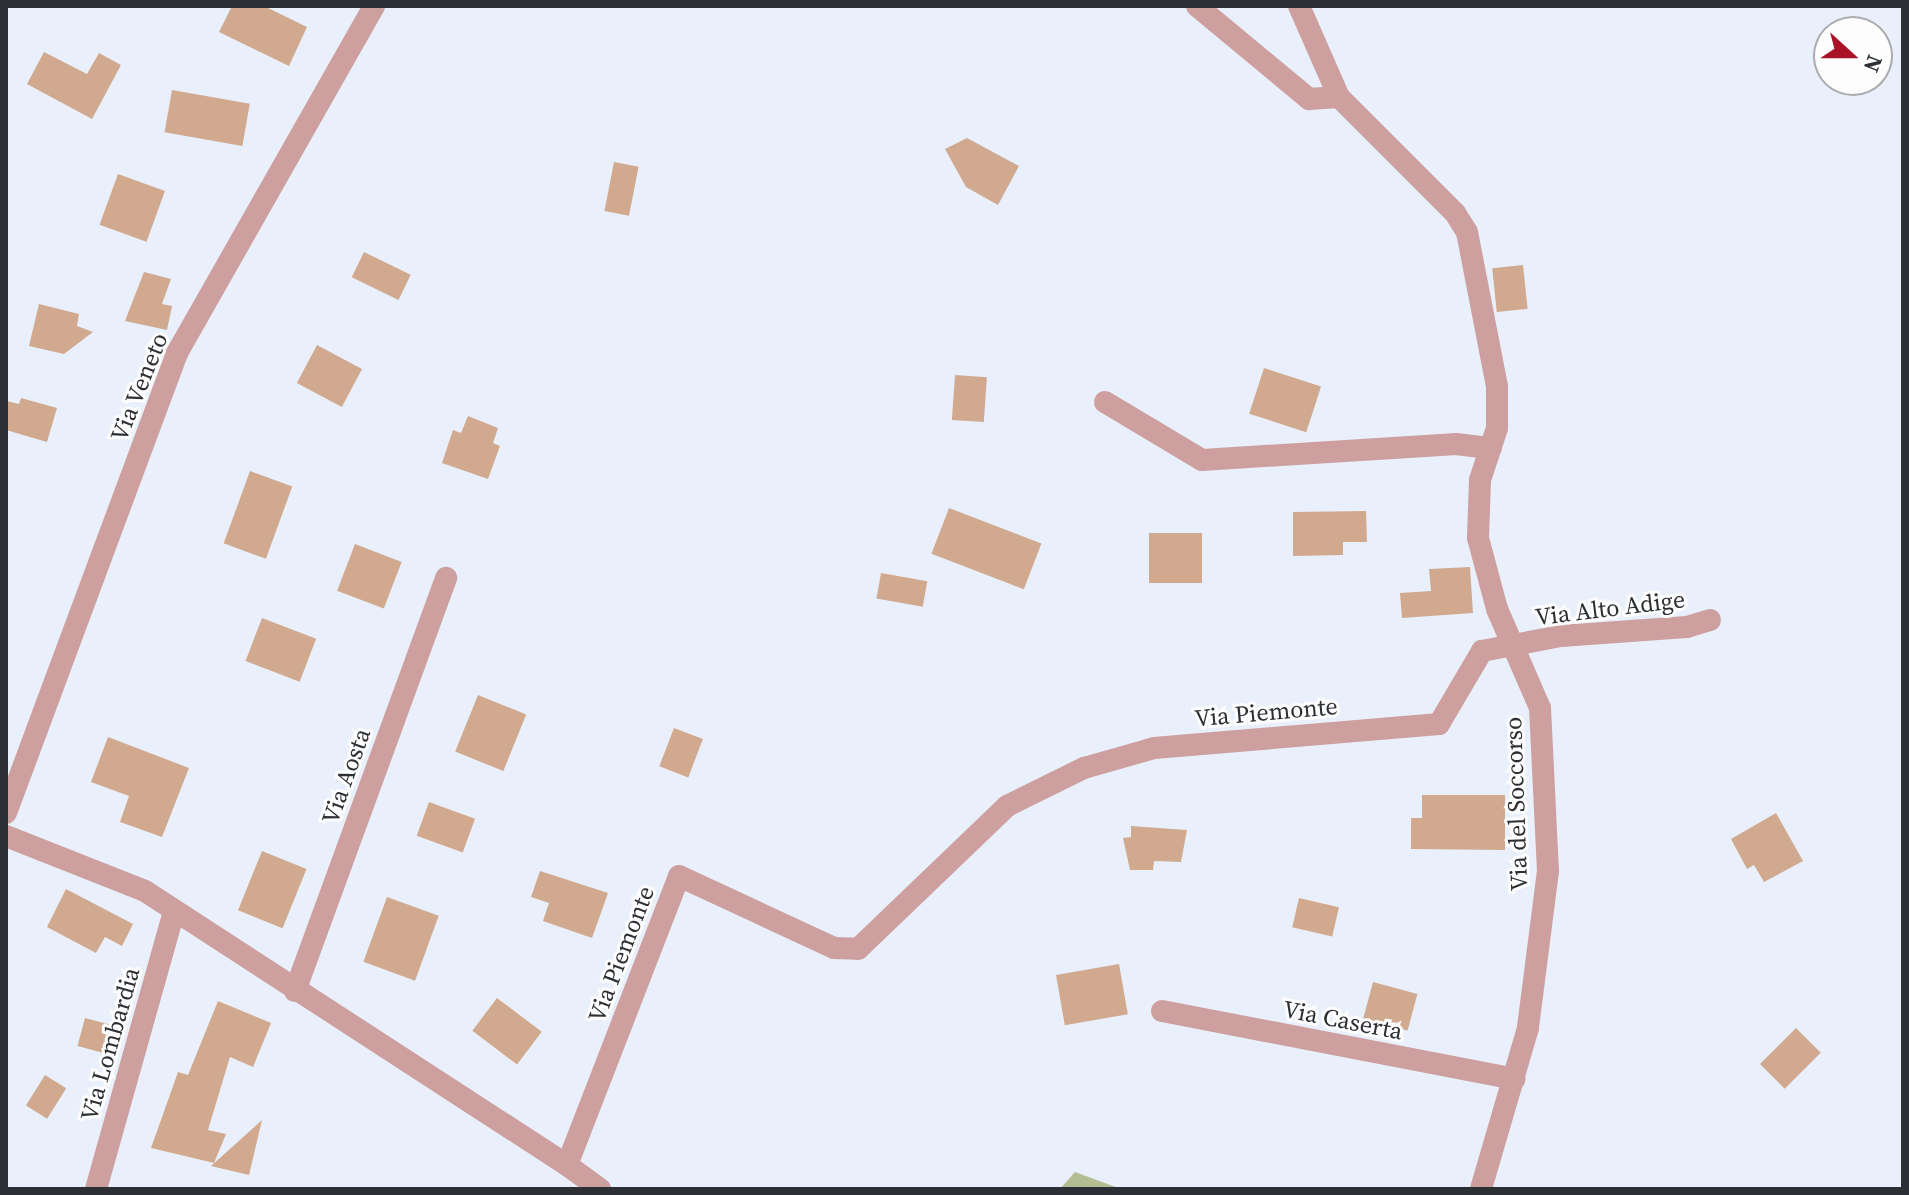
<!DOCTYPE html>
<html>
<head>
<meta charset="utf-8">
<style>
	body { margin:0 }
	#map { position:relative; width:1909px; height:1195px; overflow:hidden; background:#e9f0fb; font-family:"Source Serif 4",serif }
	div>[style] { position:absolute }
	.forest>* { inset:0; background:#b4bc91 }
	.building>* { inset:0; background:#d1a98f; transform-origin:0 0 }
	.minor>* { height:22px; margin:-11px; padding:0 11px; transform-origin:11px; border-radius:11px; background:#cda09f }
	span { translate:-50% -50%; white-space:nowrap; text-align:center; line-height:1.15; -webkit-text-stroke:6px #fdfdfd; paint-order:stroke }
	.street-label { font-size:24px; color:#2c2f33 }
	.frame { position:absolute; inset:0; border:8px solid #2c2f33; pointer-events:none }
	.north { position:absolute; left:1813px; top:16px; width:80px; height:80px; box-sizing:border-box; background:#fdfdfd; border:2px solid #a9abac; border-radius:50%; rotate:111deg; font-size:22px; font-weight:700; line-height:32px; text-align:center; color:#2c2f33 }
	.north::after { content:''; display:block; margin:auto; width:28px; height:36px; background:#a91328; clip-path:polygon(50% 0,100% 100%,50% 72%,0 100%) }
</style>
</head>
<body>
<div id="map">
	<div class="forest">
		<div style="clip-path:polygon(1075px 1172px,1121px 1189px,1060px 1189px)"></div>
	</div>
	<div class="building">
		<div style="clip-path:polygon(232px 6px,264px 6px,307px 27px,289px 66px,219px 32px)"></div>
		<div style="clip-path:polygon(44px 52px,87px 74px,99px 53px,121px 65px,92px 119px,27px 84px)"></div>
		<div style="left:172px;top:90px;width:79px;height:43px;rotate:10deg"></div>
		<div style="clip-path:polygon(967px 138px,1019px 166px,998px 205px,966px 187px,945px 149px)"></div>
		<div style="left:614px;top:162px;width:25px;height:50px;rotate:11deg"></div>
		<div style="left:118px;top:174px;width:50px;height:54px;rotate:20deg"></div>
		<div style="left:364px;top:252px;width:52px;height:28px;rotate:26deg"></div>
		<div style="left:1523px;top:265px;width:44px;height:31px;rotate:84deg"></div>
		<div style="clip-path:polygon(144px 272px,171px 279px,162px 304px,172px 306px,167px 330px,125px 321px)"></div>
		<div style="clip-path:polygon(39px 304px,79px 314px,77px 326px,93px 332px,64px 354px,29px 346px)"></div>
		<div style="left:317px;top:345px;width:51px;height:43px;rotate:28deg"></div>
		<div style="left:1264px;top:368px;width:60px;height:48px;rotate:18deg"></div>
		<div style="left:955px;top:375px;width:32px;height:45px;rotate:4deg"></div>
		<div style="clip-path:polygon(21px 398px,57px 408px,47px 442px,6px 430px,6px 401px,19px 404px)"></div>
		<div style="clip-path:polygon(468px 416px,498px 428px,493px 443px,500px 446px,488px 479px,442px 463px,453px 430px,461px 433px)"></div>
		<div style="left:250px;top:471px;width:45px;height:77px;rotate:20deg"></div>
		<div style="left:949px;top:508px;width:99px;height:49px;rotate:21deg"></div>
		<div style="clip-path:polygon(1366px 511px,1367px 542px,1343px 542px,1343px 555px,1293px 556px,1293px 512px)"></div>
		<div style="left:1149px;top:533px;width:53px;height:50px"></div>
		<div style="left:355px;top:544px;width:50px;height:50px;rotate:21deg"></div>
		<div style="clip-path:polygon(1470px 567px,1473px 613px,1402px 618px,1400px 593px,1431px 591px,1429px 569px)"></div>
		<div style="left:881px;top:573px;width:47px;height:26px;rotate:10deg"></div>
		<div style="left:262px;top:618px;width:58px;height:46px;rotate:21deg"></div>
		<div style="left:478px;top:695px;width:52px;height:61px;rotate:22deg"></div>
		<div style="left:674px;top:728px;width:31px;height:41px;rotate:21deg"></div>
		<div style="clip-path:polygon(108px 737px,189px 768px,162px 837px,120px 822px,129px 796px,91px 782px)"></div>
		<div style="clip-path:polygon(1422px 795px,1505px 795px,1505px 850px,1411px 849px,1411px 818px,1422px 818px)"></div>
		<div style="left:429px;top:802px;width:49px;height:36px;rotate:20deg"></div>
		<div style="clip-path:polygon(1776px 813px,1803px 861px,1764px 882px,1754px 865px,1747px 869px,1731px 839px)"></div>
		<div style="clip-path:polygon(1131px 826px,1187px 830px,1181px 862px,1154px 861px,1153px 870px,1130px 870px,1123px 838px,1131px 837px)"></div>
		<div style="left:262px;top:851px;width:48px;height:64px;rotate:22deg"></div>
		<div style="clip-path:polygon(540px 871px,608px 893px,592px 938px,543px 921px,549px 903px,531px 897px)"></div>
		<div style="clip-path:polygon(66px 889px,133px 924px,122px 946px,105px 937px,96px 953px,47px 927px)"></div>
		<div style="left:387px;top:897px;width:55px;height:69px;rotate:20deg"></div>
		<div style="left:1299px;top:898px;width:41px;height:30px;rotate:13deg"></div>
		<div style="left:1119px;top:964px;width:51px;height:64px;rotate:80deg"></div>
		<div style="left:1373px;top:982px;width:46px;height:38px;rotate:15deg"></div>
		<div style="left:497px;top:998px;width:56px;height:41px;rotate:37deg"></div>
		<div style="clip-path:polygon(218px 1001px,271px 1023px,253px 1067px,230px 1057px,208px 1130px,226px 1134px,214px 1163px,151px 1148px,178px 1072px,188px 1075px)"></div>
		<div style="left:85px;top:1018px;width:31px;height:29px;rotate:15deg"></div>
		<div style="left:1796px;top:1028px;width:35px;height:51px;rotate:45deg"></div>
		<div style="left:45px;top:1075px;width:25px;height:36px;rotate:32deg"></div>
		<div style="clip-path:polygon(262px 1120px,249px 1175px,211px 1166px)"></div>
	</div>
	<div class="minor">
		<div style="left:1197px;top:6px;width:146px;rotate:39.7deg"></div>
		<div style="left:1309px;top:99px;width:30px;rotate:-4deg"></div>
		<div style="left:1299px;top:6px;width:99px;rotate:66.3deg"></div>
		<div style="left:1339px;top:97px;width:164px;rotate:45deg"></div>
		<div style="left:1455px;top:213px;width:22px;rotate:58deg"></div>
		<div style="left:1467px;top:232px;width:158px;rotate:79deg"></div>
		<div style="left:1497px;top:387px;width:41px;rotate:90deg"></div>
		<div style="left:1497px;top:428px;width:55px;rotate:108.1deg"></div>
		<div style="left:1480px;top:480px;width:58px;rotate:92deg"></div>
		<div style="left:1478px;top:538px;width:73px;rotate:75deg"></div>
		<div style="left:1497px;top:609px;width:108px;rotate:66.5deg"></div>
		<div style="left:1540px;top:708px;width:163px;rotate:87.2deg"></div>
		<div style="left:1548px;top:871px;width:158px;rotate:97.3deg"></div>
		<div style="left:1528px;top:1028px;width:168px;rotate:106.3deg"></div>
		<div style="left:1105px;top:402px;width:113px;rotate:30.9deg"></div>
		<div style="left:1202px;top:460px;width:255px;rotate:-3.6deg"></div>
		<div style="left:1456px;top:444px;width:35px;rotate:7deg"></div>
		<div style="left:6px;top:813px;width:491px;rotate:-69.6deg"></div>
		<div style="left:177px;top:353px;width:399px;rotate:-60.4deg"></div>
		<div style="left:6px;top:836px;width:149px;rotate:21.6deg"></div>
		<div style="left:145px;top:891px;width:503px;rotate:33deg"></div>
		<div style="left:567px;top:1165px;width:310px;rotate:-68.8deg"></div>
		<div style="left:679px;top:876px;width:171px;rotate:24.9deg"></div>
		<div style="left:834px;top:948px;width:24px;rotate:2deg"></div>
		<div style="left:858px;top:949px;width:207px;rotate:-43.8deg"></div>
		<div style="left:1007px;top:806px;width:86px;rotate:-26.3deg"></div>
		<div style="left:1084px;top:768px;width:73px;rotate:-15.9deg"></div>
		<div style="left:1154px;top:748px;width:286px;rotate:-4.8deg"></div>
		<div style="left:1439px;top:724px;width:85px;rotate:-59.5deg"></div>
		<div style="left:1482px;top:651px;width:80px;rotate:-10.8deg"></div>
		<div style="left:1561px;top:636px;width:126px;rotate:-4.1deg"></div>
		<div style="left:1687px;top:627px;width:24px;rotate:-17deg"></div>
		<div style="left:295px;top:991px;width:440px;rotate:-69.9deg"></div>
		<div style="left:1162px;top:1011px;width:359px;rotate:10.9deg"></div>
		<div style="left:567px;top:1165px;width:41px;rotate:36deg"></div>
		<div style="left:96px;top:1189px;width:288px;rotate:-74.3deg"></div>
	</div>
	<div class="street-label">
		<span style="left:139px;top:387px;rotate:-68deg">Via Veneto</span>
		<span style="left:1610px;top:608px;rotate:-7deg">Via Alto Adige</span>
		<span style="left:1266px;top:712px;rotate:-5deg">Via Piemonte</span>
		<span style="left:346px;top:776px;rotate:-70deg">Via Aosta</span>
		<span style="left:1516px;top:804px;rotate:-92deg">Via del Soccorso</span>
		<span style="left:621px;top:954px;rotate:-69deg">Via Piemonte</span>
		<span style="left:1343px;top:1020px;rotate:11deg">Via Caserta</span>
		<span style="left:110px;top:1044px;rotate:-74deg">Via Lombardia</span>
	</div>
	<div class="frame"></div>
	<div class="north">N</div>
</div>
</body>
</html>
